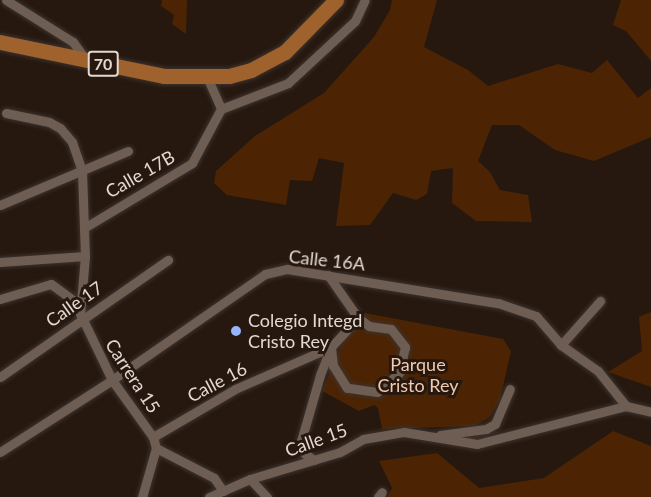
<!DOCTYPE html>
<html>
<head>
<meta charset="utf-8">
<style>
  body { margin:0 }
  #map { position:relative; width:651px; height:497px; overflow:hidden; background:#26180f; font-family:Lato,sans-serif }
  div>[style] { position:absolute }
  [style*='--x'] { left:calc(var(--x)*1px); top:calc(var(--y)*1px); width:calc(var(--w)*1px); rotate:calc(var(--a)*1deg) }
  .green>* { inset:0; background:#4c2403 }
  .roads { filter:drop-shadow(0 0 2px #3d332e) drop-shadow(0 0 2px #3d332e) }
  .minor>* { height:9px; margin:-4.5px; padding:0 4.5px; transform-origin:4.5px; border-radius:4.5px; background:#6e5d52 }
  .primary>* { height:15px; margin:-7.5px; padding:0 7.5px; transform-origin:7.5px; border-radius:7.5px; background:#9f622c }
  .dots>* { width:16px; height:16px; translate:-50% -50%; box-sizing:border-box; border:3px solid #26180f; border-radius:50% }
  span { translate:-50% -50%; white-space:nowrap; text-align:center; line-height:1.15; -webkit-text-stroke:6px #26180f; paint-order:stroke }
  .shield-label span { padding:2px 4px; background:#26180f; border:2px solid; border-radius:4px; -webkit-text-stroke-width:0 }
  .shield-label { font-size:16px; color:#e3d9d2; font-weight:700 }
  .street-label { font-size:18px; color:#e3d9d2 }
  .poi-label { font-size:18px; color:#e3d9d2 }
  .left { translate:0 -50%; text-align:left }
  .park-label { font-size:18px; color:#f3cab0 }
</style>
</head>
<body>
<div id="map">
  <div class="green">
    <i style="clip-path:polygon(162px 0,187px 0,186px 34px,172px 24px,174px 15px,161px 6px)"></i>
    <i style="clip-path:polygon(392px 0,437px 0,424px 47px,468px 70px,488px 86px,558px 64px,592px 73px,607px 60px,638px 98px,651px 88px,651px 137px,594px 161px,555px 150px,519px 125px,492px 125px,478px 161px,490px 172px,500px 190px,528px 195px,532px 222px,476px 221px,452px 203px,453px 168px,431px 171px,427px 194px,416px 200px,393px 193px,370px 225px,336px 226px,344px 163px,319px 158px,312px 181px,290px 180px,286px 205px,227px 195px,214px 183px,216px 171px,255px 136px,324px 93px,374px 37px,390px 10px)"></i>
    <i style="clip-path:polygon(621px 0,651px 0,651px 61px,626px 31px,613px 25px)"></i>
    <i style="clip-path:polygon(651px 312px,651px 387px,608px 372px,642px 351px,639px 317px)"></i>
    <i style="clip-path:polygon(365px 313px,503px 339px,511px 351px,500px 400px,489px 418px,474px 426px,382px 429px,378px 408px,374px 405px,359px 411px,322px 391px,343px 341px)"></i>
    <i style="clip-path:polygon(613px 431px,651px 446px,651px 497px,387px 497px,392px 488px,379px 461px,437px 453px,479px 488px,544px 478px)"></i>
  </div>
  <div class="roads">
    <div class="minor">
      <i style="--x:6;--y:0;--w:79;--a:32.1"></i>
      <i style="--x:73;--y:42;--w:22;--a:54"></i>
      <i style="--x:207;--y:77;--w:35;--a:66"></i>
      <i style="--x:221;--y:109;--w:72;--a:-21.2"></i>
      <i style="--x:288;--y:83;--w:91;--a:-42.8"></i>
      <i style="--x:355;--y:21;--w:23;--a:-65"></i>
      <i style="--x:6;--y:113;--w:44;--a:11.8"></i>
      <i style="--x:49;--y:122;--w:13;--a:29"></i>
      <i style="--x:60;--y:128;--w:18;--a:49"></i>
      <i style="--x:72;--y:142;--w:31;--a:71"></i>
      <i style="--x:82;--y:171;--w:85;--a:88"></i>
      <i style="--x:85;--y:256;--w:58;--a:94.9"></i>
      <i style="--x:0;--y:205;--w:139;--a:-22.9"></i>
      <i style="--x:84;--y:228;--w:126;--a:-31"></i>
      <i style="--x:192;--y:163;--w:61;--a:-61.8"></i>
      <i style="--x:0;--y:262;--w:85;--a:-4"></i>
      <i style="--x:328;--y:275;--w:52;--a:55.1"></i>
      <i style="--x:358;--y:318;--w:14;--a:36"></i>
      <i style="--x:369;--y:326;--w:22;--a:8"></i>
      <i style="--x:391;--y:329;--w:23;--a:52"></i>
      <i style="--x:405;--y:347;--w:27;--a:103"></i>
      <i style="--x:399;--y:373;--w:29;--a:139"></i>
      <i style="--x:377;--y:392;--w:30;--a:-172"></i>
      <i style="--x:347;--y:388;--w:26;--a:-122"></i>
      <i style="--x:333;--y:366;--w:19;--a:-96"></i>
      <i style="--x:0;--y:299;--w:53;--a:-16.4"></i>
      <i style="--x:51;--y:284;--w:29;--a:36"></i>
      <i style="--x:74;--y:301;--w:88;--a:64.3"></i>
      <i style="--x:112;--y:380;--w:70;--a:54.3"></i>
      <i style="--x:153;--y:437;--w:11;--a:75"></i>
      <i style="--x:156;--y:448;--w:51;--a:105.9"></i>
      <i style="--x:561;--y:345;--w:59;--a:-48.4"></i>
      <i style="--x:0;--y:377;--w:205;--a:-34.9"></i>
      <i style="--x:440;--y:435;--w:46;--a:-7.4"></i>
      <i style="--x:486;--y:429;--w:10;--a:-29"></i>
      <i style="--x:495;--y:424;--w:38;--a:-67"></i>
      <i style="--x:153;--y:437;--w:95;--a:-30.3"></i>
      <i style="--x:235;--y:389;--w:105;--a:-23.6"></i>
      <i style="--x:156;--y:448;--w:65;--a:27.3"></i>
      <i style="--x:214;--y:478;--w:16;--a:55"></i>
      <i style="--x:0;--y:452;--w:133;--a:-32.7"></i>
      <i style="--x:112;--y:380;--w:186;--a:-34.7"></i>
      <i style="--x:265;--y:274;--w:23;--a:-13"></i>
      <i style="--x:287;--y:269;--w:214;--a:9.2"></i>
      <i style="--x:498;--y:303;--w:40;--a:18.9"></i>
      <i style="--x:536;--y:316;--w:38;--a:49"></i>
      <i style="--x:561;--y:345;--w:45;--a:35.1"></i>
      <i style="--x:598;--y:371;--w:45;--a:51.3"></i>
      <i style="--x:314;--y:460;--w:11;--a:-146"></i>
      <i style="--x:305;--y:454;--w:14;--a:-107"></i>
      <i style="--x:301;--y:441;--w:69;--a:-73.9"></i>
      <i style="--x:320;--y:375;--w:30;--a:-69"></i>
      <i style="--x:331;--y:347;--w:40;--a:-47"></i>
      <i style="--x:250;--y:479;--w:25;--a:47"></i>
      <i style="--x:209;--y:497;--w:45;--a:-23.7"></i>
      <i style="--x:250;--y:479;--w:94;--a:-16.7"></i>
      <i style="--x:340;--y:452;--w:26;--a:-29"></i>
      <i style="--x:363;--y:439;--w:42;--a:-9.7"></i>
      <i style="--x:404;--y:432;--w:74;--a:9.3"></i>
      <i style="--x:477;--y:444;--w:154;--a:-14.3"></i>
      <i style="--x:626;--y:406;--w:26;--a:13"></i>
      <i style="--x:378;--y:497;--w:6;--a:-51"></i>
    </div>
    <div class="primary">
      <i style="--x:0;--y:42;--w:167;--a:11.7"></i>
      <i style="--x:164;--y:76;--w:65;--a:0"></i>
      <i style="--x:229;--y:76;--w:23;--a:-15"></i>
      <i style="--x:251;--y:70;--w:38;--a:-28"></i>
      <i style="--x:285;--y:52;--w:73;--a:-45.6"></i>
    </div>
  </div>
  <div class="dots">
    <i style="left:236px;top:331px;background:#95b6fd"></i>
  </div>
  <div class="shield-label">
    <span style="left:103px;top:64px">70</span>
  </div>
  <div class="street-label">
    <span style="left:140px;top:174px;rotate:-30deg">Calle 17B</span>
    <span style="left:327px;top:260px;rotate:6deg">Calle 16A</span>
    <span style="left:74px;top:304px;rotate:-35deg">Calle 17</span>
    <span style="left:133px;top:376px;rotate:57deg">Carrera 15</span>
    <span style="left:217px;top:382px;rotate:-28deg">Calle 16</span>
    <span style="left:316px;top:440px;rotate:-20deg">Calle 15</span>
  </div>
  <div class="poi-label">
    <span class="left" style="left:248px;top:331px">Colegio Integd<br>Cristo Rey</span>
  </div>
  <div class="park-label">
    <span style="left:418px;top:375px">Parque<br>Cristo Rey</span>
  </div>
</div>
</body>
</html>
